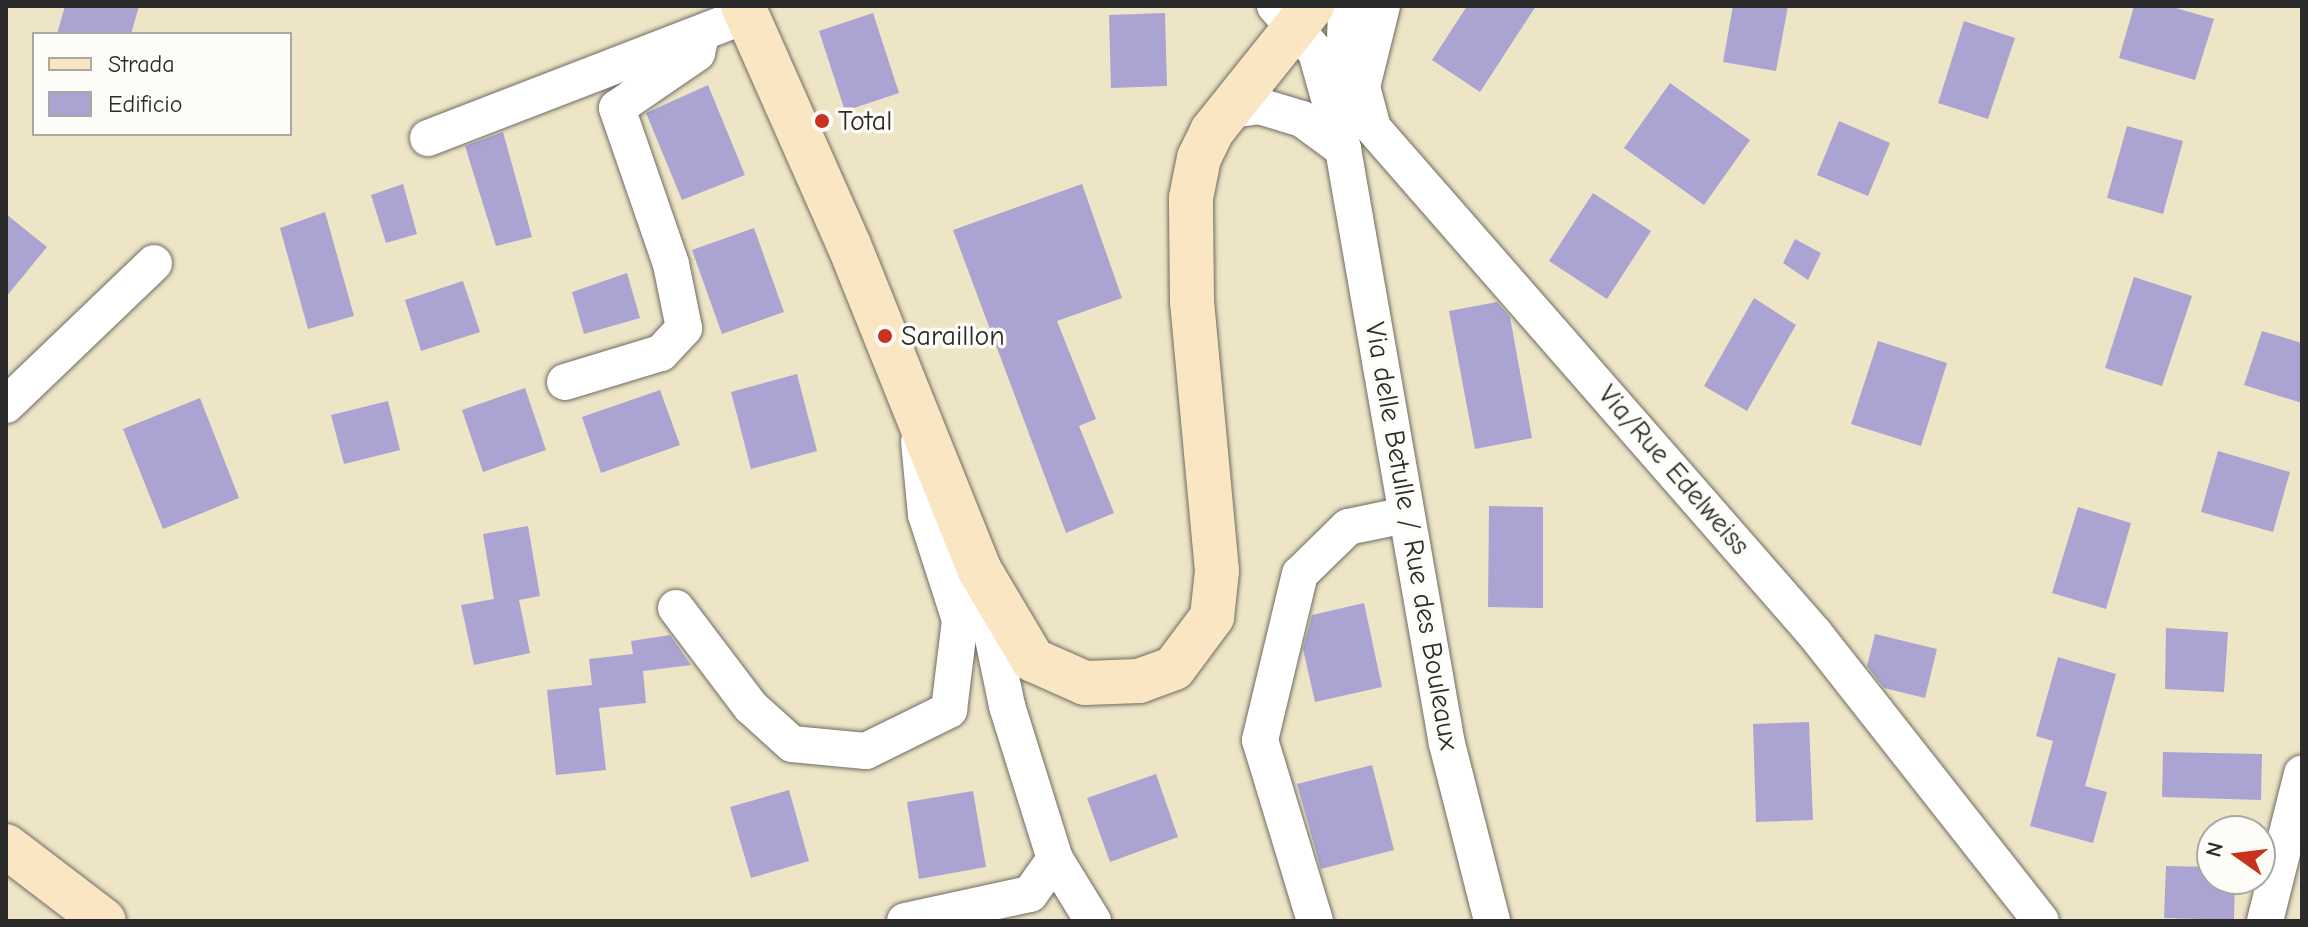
<!DOCTYPE html>
<html>
<head>
<meta charset="utf-8">
<style>
  body { margin:0 }
  #map { position:relative; width:2308px; height:927px; overflow:hidden; background:#eee5c7; font-family:"Comic Neue",sans-serif }
  div>[style] { position:absolute }
  [style*='--x'] { left:calc(var(--x)*1px); top:calc(var(--y)*1px); width:calc(var(--w)*1px); rotate:calc(var(--a)*1deg) }
  .building>* { inset:0; background:#aba4d2 }
  .roads { filter:drop-shadow(0 0 2px #6f6c62) drop-shadow(0 0 2px #6f6c62) }
  .minor>* { height:36px; margin:-18px; padding:0 18px; transform-origin:18px; border-radius:18px; background:#fff }
  .secondary>* { height:44px; margin:-22px; padding:0 22px; transform-origin:22px; border-radius:22px; background:#fbe6c4 }
  .dots>* { width:22px; height:22px; translate:-50% -50%; box-sizing:border-box; border:4px solid #fdfcf7; border-radius:50% }
  span { translate:-50% -50%; white-space:nowrap; text-align:center; line-height:1.15; -webkit-text-stroke:7px #fdfcf7; paint-order:stroke }
  .poi-label { font-size:28px; color:#2b2b2b }
  .left { translate:0 -50%; text-align:left }
  .street-label { font-size:28px; color:#2b2b2b }
  .frame { position:absolute; inset:0; border:8px solid #2b2b2b; pointer-events:none }
  .legend { position:absolute; left:32px; top:32px; width:260px; height:104px; box-sizing:border-box; background:#fdfcf7; border:2px solid #a9a8a5; margin:0; padding:10px 14px; list-style:none; font-size:24px; color:#2b2b2b }
  .legend li { display:flex; align-items:center; gap:16px; height:40px }
  .legend b { width:40px; border:2px solid #a9a8a5 }
  .north { position:absolute; left:2196px; top:815px; width:80px; height:80px; box-sizing:border-box; background:#fdfcf7; border:2px solid #a9a8a5; border-radius:50%; rotate:284deg; font-size:22px; font-weight:700; line-height:32px; text-align:center; color:#2b2b2b }
  .north::after { content:''; display:block; margin:auto; width:28px; height:36px; background:#c8321e; clip-path:polygon(50% 0,100% 100%,50% 72%,0 100%) }
</style>
</head>
<body>
<div id="map">
  <div class="building">
    <i style="clip-path:polygon(65px 6px,139px 6px,131px 34px,57px 34px)"></i>
    <i style="clip-path:polygon(1467px 6px,1536px 6px,1480px 92px,1432px 60px)"></i>
    <i style="clip-path:polygon(1733px 6px,1788px 6px,1776px 71px,1723px 62px)"></i>
    <i style="clip-path:polygon(2134px 6px,2169px 6px,2214px 19px,2195px 80px,2119px 58px)"></i>
    <i style="clip-path:polygon(873px 13px,899px 93px,845px 111px,819px 31px)"></i>
    <i style="clip-path:polygon(1165px 13px,1167px 86px,1111px 88px,1109px 15px)"></i>
    <i style="clip-path:polygon(1964px 21px,2015px 38px,1988px 119px,1938px 103px)"></i>
    <i style="clip-path:polygon(1670px 83px,1750px 140px,1704px 205px,1624px 148px)"></i>
    <i style="clip-path:polygon(708px 85px,745px 175px,682px 200px,646px 113px)"></i>
    <i style="clip-path:polygon(1839px 121px,1890px 143px,1868px 196px,1817px 175px)"></i>
    <i style="clip-path:polygon(2127px 126px,2183px 141px,2163px 214px,2107px 198px)"></i>
    <i style="clip-path:polygon(503px 132px,532px 237px,496px 246px,465px 146px)"></i>
    <i style="clip-path:polygon(403px 184px,417px 234px,386px 243px,371px 195px)"></i>
    <i style="clip-path:polygon(1082px 184px,1122px 298px,1057px 321px,1096px 419px,1079px 426px,1114px 513px,1066px 533px,953px 230px)"></i>
    <i style="clip-path:polygon(1593px 193px,1651px 231px,1607px 299px,1549px 261px)"></i>
    <i style="clip-path:polygon(325px 212px,354px 316px,308px 329px,280px 228px)"></i>
    <i style="clip-path:polygon(6px 214px,47px 247px,6px 297px)"></i>
    <i style="clip-path:polygon(754px 228px,784px 312px,722px 334px,692px 250px)"></i>
    <i style="clip-path:polygon(1795px 239px,1821px 253px,1808px 280px,1783px 263px)"></i>
    <i style="clip-path:polygon(627px 273px,640px 318px,584px 334px,572px 292px)"></i>
    <i style="clip-path:polygon(2134px 277px,2192px 296px,2162px 386px,2105px 368px)"></i>
    <i style="clip-path:polygon(463px 281px,480px 332px,421px 351px,405px 300px)"></i>
    <i style="clip-path:polygon(1754px 298px,1796px 325px,1747px 411px,1704px 386px)"></i>
    <i style="clip-path:polygon(1497px 302px,1510px 317px,1532px 438px,1475px 449px,1449px 311px)"></i>
    <i style="clip-path:polygon(2262px 331px,2302px 343px,2302px 403px,2244px 385px)"></i>
    <i style="clip-path:polygon(1878px 341px,1947px 363px,1921px 446px,1851px 424px)"></i>
    <i style="clip-path:polygon(797px 374px,817px 451px,751px 469px,731px 392px)"></i>
    <i style="clip-path:polygon(525px 388px,546px 450px,483px 472px,462px 410px)"></i>
    <i style="clip-path:polygon(660px 390px,680px 445px,601px 473px,582px 417px)"></i>
    <i style="clip-path:polygon(200px 398px,239px 498px,163px 529px,123px 429px)"></i>
    <i style="clip-path:polygon(388px 401px,400px 450px,344px 464px,331px 415px)"></i>
    <i style="clip-path:polygon(2218px 451px,2290px 472px,2273px 532px,2201px 512px)"></i>
    <i style="clip-path:polygon(1489px 506px,1543px 507px,1543px 608px,1488px 607px)"></i>
    <i style="clip-path:polygon(2078px 507px,2131px 523px,2106px 609px,2052px 593px)"></i>
    <i style="clip-path:polygon(528px 526px,540px 596px,519px 600px,530px 653px,474px 665px,461px 605px,494px 599px,483px 534px)"></i>
    <i style="clip-path:polygon(1364px 603px,1382px 687px,1315px 702px,1303px 649px,1312px 615px)"></i>
    <i style="clip-path:polygon(2166px 628px,2228px 632px,2224px 692px,2165px 689px)"></i>
    <i style="clip-path:polygon(1875px 634px,1937px 649px,1925px 698px,1884px 688px,1867px 666px)"></i>
    <i style="clip-path:polygon(670px 635px,691px 665px,643px 671px,646px 703px,599px 708px,606px 770px,556px 775px,547px 690px,592px 685px,589px 659px,633px 654px,631px 641px)"></i>
    <i style="clip-path:polygon(2058px 657px,2116px 674px,2085px 786px,2107px 792px,2093px 843px,2030px 826px,2053px 741px,2036px 736px)"></i>
    <i style="clip-path:polygon(1809px 722px,1813px 820px,1756px 822px,1753px 724px)"></i>
    <i style="clip-path:polygon(2163px 752px,2262px 754px,2261px 800px,2162px 797px)"></i>
    <i style="clip-path:polygon(1372px 765px,1394px 850px,1321px 869px,1297px 784px)"></i>
    <i style="clip-path:polygon(1156px 774px,1178px 837px,1110px 862px,1087px 798px)"></i>
    <i style="clip-path:polygon(789px 790px,809px 861px,751px 878px,730px 807px)"></i>
    <i style="clip-path:polygon(973px 791px,986px 867px,919px 879px,907px 802px)"></i>
    <i style="clip-path:polygon(2166px 866px,2212px 867px,2212px 879px,2235px 879px,2234px 920px,2164px 918px)"></i>
  </div>
  <div class="roads">
    <div class="minor">
      <i style="--x:1275;--y:6;--w:62;--a:48.3"></i>
      <i style="--x:1316;--y:52;--w:101;--a:74.4"></i>
      <i style="--x:1343;--y:149;--w:604;--a:80.09"></i>
      <i style="--x:1447;--y:744;--w:183;--a:75.7"></i>
      <i style="--x:1382;--y:6;--w:83;--a:103.9"></i>
      <i style="--x:1362;--y:87;--w:42;--a:75"></i>
      <i style="--x:1373;--y:128;--w:672;--a:48.86"></i>
      <i style="--x:1815;--y:634;--w:365;--a:51.8"></i>
      <i style="--x:1343;--y:104;--w:98;--a:-88.2"></i>
      <i style="--x:1224;--y:111;--w:35;--a:-8"></i>
      <i style="--x:1259;--y:106;--w:45;--a:16.8"></i>
      <i style="--x:1302;--y:119;--w:51;--a:36.2"></i>
      <i style="--x:428;--y:138;--w:342;--a:-21.1"></i>
      <i style="--x:565;--y:382;--w:100;--a:-16.8"></i>
      <i style="--x:661;--y:353;--w:34;--a:-47"></i>
      <i style="--x:684;--y:328;--w:65;--a:-101.5"></i>
      <i style="--x:671;--y:264;--w:165;--a:-109.1"></i>
      <i style="--x:617;--y:108;--w:97;--a:-34.5"></i>
      <i style="--x:697;--y:53;--w:18;--a:-77"></i>
      <i style="--x:6;--y:405;--w:205;--a:-43.8"></i>
      <i style="--x:982;--y:586;--w:123;--a:78.2"></i>
      <i style="--x:1007;--y:706;--w:160;--a:72.6"></i>
      <i style="--x:1055;--y:859;--w:73;--a:58.5"></i>
      <i style="--x:676;--y:608;--w:124;--a:52.9"></i>
      <i style="--x:751;--y:707;--w:55;--a:42.1"></i>
      <i style="--x:792;--y:744;--w:74;--a:5.4"></i>
      <i style="--x:866;--y:751;--w:93;--a:-26.3"></i>
      <i style="--x:949;--y:710;--w:91;--a:-83"></i>
      <i style="--x:960;--y:620;--w:110;--a:-107.9"></i>
      <i style="--x:926;--y:515;--w:74;--a:-95.4"></i>
      <i style="--x:905;--y:921;--w:128;--a:-12.2"></i>
      <i style="--x:1030;--y:894;--w:43;--a:-54.5"></i>
      <i style="--x:1315;--y:921;--w:189;--a:-106.9"></i>
      <i style="--x:1260;--y:740;--w:171;--a:-76.5"></i>
      <i style="--x:1300;--y:574;--w:67;--a:-44.4"></i>
      <i style="--x:1348;--y:527;--w:58;--a:-11.9"></i>
      <i style="--x:2265;--y:921;--w:152;--a:-75.9"></i>
    </div>
    <div class="secondary">
      <i style="--x:743;--y:6;--w:261;--a:66.1"></i>
      <i style="--x:849;--y:245;--w:349;--a:68.1"></i>
      <i style="--x:979;--y:569;--w:106;--a:59.3"></i>
      <i style="--x:1033;--y:660;--w:57;--a:23.9"></i>
      <i style="--x:1085;--y:683;--w:54;--a:-2.1"></i>
      <i style="--x:1139;--y:681;--w:37;--a:-20"></i>
      <i style="--x:1174;--y:668;--w:64;--a:-53.3"></i>
      <i style="--x:1212;--y:617;--w:46;--a:-83.8"></i>
      <i style="--x:1217;--y:571;--w:271;--a:-95.3"></i>
      <i style="--x:1192;--y:301;--w:103;--a:-90.6"></i>
      <i style="--x:1191;--y:198;--w:41;--a:-78.7"></i>
      <i style="--x:1199;--y:158;--w:30;--a:-64"></i>
      <i style="--x:1212;--y:131;--w:160;--a:-51.3"></i>
      <i style="--x:6;--y:846;--w:123;--a:37.4"></i>
    </div>
  </div>
  <div class="dots">
    <i style="left:822px;top:121px;background:#c8321e"></i>
    <i style="left:885px;top:336px;background:#c8321e"></i>
  </div>
  <div class="poi-label">
    <span class="left" style="left:838px;top:121px">Total</span>
    <span class="left" style="left:901px;top:336px">Saraillon</span>
  </div>
  <div class="street-label">
    <span style="left:1674px;top:470px;rotate:49deg">Via/Rue Edelweiss</span>
    <span style="left:1412px;top:536px;rotate:80deg">Via delle Betulle / Rue des Bouleaux</span>
  </div>
  <div class="frame"></div>
  <ul class="legend">
  <li><b style="height:10px;background:#fbe6c4"></b>Strada</li>
  <li><b style="height:22px;background:#aba4d2"></b>Edificio</li>
  </ul>
  <div class="north">N</div>
</div>
</body>
</html>
